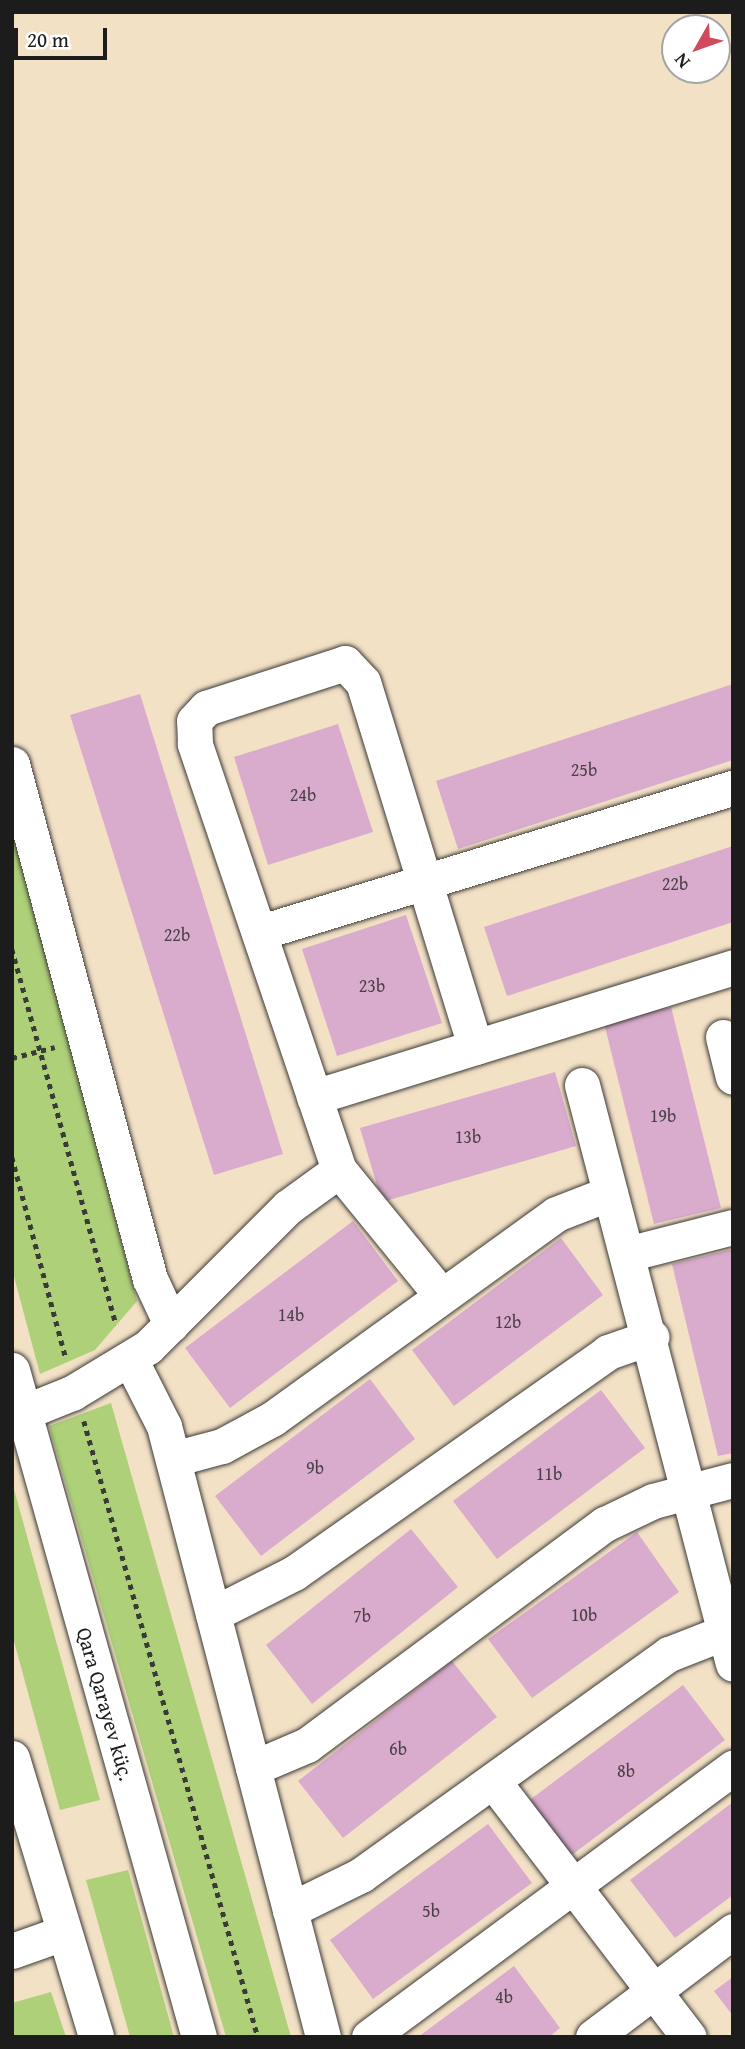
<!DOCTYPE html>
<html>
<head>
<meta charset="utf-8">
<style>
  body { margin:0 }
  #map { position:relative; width:745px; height:2049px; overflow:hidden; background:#f3e1c6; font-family:"Gentium Book Plus",serif }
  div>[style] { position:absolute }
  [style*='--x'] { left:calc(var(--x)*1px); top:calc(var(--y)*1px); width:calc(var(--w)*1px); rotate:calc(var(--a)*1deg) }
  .green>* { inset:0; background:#add079 }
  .building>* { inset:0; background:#d9abcc }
  .path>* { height:4.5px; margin-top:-2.25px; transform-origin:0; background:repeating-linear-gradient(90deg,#3c3a36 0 5px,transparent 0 10px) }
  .roads { filter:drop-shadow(0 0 2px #3c3a36) drop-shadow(0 0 2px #3c3a36) }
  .minor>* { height:35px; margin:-17.5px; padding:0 17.5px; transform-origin:17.5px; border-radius:17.5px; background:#fff }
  span { translate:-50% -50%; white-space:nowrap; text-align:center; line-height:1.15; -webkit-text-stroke:7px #fff; paint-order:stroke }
  .number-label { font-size:18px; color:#4b4048 }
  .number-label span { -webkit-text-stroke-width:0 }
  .street-label { font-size:21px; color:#1c1c1c }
  .frame { position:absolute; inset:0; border:14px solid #1c1c1c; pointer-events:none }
  .north { position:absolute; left:661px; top:14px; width:70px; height:70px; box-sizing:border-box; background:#fff; border:2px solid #a4a4a4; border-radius:50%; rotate:230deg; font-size:19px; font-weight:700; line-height:28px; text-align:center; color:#1c1c1c }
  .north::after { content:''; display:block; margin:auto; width:24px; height:32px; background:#d1495b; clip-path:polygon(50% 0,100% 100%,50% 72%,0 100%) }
  .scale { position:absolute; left:14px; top:28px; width:93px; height:32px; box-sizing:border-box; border:4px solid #1c1c1c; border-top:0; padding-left:9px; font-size:21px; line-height:24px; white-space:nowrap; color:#1c1c1c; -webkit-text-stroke:5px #fff; paint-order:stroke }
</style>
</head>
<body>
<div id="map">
  <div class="green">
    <i style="clip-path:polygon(12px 821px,137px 1301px,95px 1350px,40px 1374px,12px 1269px)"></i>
    <i style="clip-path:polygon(111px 1403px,291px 2037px,226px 2037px,49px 1426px)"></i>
    <i style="clip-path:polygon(12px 1482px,100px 1800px,60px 1810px,12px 1634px)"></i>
    <i style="clip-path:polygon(128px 1870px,174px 2037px,130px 2037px,86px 1880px)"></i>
    <i style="clip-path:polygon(51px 1992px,66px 2037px,12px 2037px,12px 2003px)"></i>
  </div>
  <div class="building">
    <i style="clip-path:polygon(733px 684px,733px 760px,458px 849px,436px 781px)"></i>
    <i style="clip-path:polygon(140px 694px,283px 1154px,214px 1175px,70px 715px)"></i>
    <i style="clip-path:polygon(338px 724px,373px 832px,268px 865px,234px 757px)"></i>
    <i style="clip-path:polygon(733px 846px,733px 922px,507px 996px,484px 927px)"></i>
    <i style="clip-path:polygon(406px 915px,442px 1023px,337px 1056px,302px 949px)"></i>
    <i style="clip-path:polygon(671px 1007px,721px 1208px,654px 1224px,604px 1023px)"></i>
    <i style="clip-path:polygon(555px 1072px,576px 1146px,382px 1202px,360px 1128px)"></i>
    <i style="clip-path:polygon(353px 1221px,398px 1281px,230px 1408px,185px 1348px)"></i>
    <i style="clip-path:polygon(561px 1238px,603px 1295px,454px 1406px,412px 1350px)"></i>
    <i style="clip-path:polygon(733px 1249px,733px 1453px,718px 1456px,672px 1264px)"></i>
    <i style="clip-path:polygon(370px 1379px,415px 1439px,261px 1556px,215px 1496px)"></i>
    <i style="clip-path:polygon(601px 1390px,645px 1448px,497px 1559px,453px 1501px)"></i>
    <i style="clip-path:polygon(411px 1529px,458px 1587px,312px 1704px,266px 1645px)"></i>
    <i style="clip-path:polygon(637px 1532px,679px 1592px,532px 1698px,488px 1639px)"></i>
    <i style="clip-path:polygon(452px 1661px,497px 1717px,343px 1838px,298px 1781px)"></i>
    <i style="clip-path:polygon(683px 1685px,725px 1740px,569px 1857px,527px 1802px)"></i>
    <i style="clip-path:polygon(733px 1802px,733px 1895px,675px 1938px,630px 1880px)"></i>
    <i style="clip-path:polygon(488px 1824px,532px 1883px,373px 1999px,330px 1940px)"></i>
    <i style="clip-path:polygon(514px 1966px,560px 2028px,549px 2037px,418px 2037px)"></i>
    <i style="clip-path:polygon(733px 1977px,733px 2016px,714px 1991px)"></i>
  </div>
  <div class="path">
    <i style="--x:12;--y:949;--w:390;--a:74.5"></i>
    <i style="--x:12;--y:1058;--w:44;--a:-14.3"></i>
    <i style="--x:12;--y:1157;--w:208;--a:75"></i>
    <i style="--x:84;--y:1421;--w:640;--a:74.23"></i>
  </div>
  <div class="roads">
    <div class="minor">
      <i style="--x:12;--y:764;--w:533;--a:75"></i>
      <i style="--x:150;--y:1279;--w:50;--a:65"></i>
      <i style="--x:261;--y:932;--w:493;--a:-17"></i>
      <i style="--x:723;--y:1037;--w:41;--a:76"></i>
      <i style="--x:582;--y:1085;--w:598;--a:75.38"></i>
      <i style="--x:314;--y:1097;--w:439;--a:-17.2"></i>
      <i style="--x:627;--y:1254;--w:109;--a:-14.3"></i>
      <i style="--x:441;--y:1295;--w:161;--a:-129.2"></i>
      <i style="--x:339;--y:1170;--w:450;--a:-108.7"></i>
      <i style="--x:195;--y:744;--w:23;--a:-92"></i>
      <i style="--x:194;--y:721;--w:18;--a:-47"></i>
      <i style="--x:206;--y:708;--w:146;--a:-17.9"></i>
      <i style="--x:345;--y:663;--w:26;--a:47"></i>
      <i style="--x:363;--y:682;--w:382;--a:72.9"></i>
      <i style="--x:130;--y:1359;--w:75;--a:63.1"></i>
      <i style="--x:164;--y:1426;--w:631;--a:75.41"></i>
      <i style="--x:12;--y:1370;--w:693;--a:74.34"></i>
      <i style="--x:12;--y:1417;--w:65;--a:-21.8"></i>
      <i style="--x:72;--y:1393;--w:89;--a:-31.2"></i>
      <i style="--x:148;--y:1347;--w:198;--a:-45"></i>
      <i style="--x:288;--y:1207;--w:63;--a:-36"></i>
      <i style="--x:173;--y:1459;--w:51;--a:-14.9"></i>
      <i style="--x:222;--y:1446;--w:57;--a:-28.4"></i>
      <i style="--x:272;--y:1419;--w:350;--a:-35.8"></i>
      <i style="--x:556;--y:1214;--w:58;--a:-21.3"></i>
      <i style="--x:213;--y:1614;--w:91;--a:-26.8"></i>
      <i style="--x:294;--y:1573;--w:384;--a:-35.1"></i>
      <i style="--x:608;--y:1352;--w:46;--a:-19.2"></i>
      <i style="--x:12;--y:1758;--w:291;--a:73.2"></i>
      <i style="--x:253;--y:1768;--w:59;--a:-23.1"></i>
      <i style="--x:307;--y:1745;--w:371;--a:-36.6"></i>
      <i style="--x:605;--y:1524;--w:53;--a:-25.6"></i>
      <i style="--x:653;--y:1501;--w:83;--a:-14.7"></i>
      <i style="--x:493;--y:1781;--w:322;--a:52.6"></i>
      <i style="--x:290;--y:1910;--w:79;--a:-26.2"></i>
      <i style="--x:361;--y:1875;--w:379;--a:-35.7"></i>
      <i style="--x:669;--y:1654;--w:60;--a:-21.4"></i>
      <i style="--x:12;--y:1951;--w:54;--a:-19.4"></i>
      <i style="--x:369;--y:2037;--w:453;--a:-36.5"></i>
      <i style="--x:593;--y:2037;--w:176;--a:-37.1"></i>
    </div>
  </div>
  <div class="number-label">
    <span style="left:584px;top:770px">25b</span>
    <span style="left:303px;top:795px">24b</span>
    <span style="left:675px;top:884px">22b</span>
    <span style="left:177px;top:935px">22b</span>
    <span style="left:372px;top:986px">23b</span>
    <span style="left:663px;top:1116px">19b</span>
    <span style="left:468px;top:1137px">13b</span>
    <span style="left:291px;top:1315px">14b</span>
    <span style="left:508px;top:1322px">12b</span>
    <span style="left:315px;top:1468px">9b</span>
    <span style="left:549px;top:1474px">11b</span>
    <span style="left:584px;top:1615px">10b</span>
    <span style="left:362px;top:1616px">7b</span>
    <span style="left:398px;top:1749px">6b</span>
    <span style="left:626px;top:1771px">8b</span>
    <span style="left:431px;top:1911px">5b</span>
    <span style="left:504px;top:1997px">4b</span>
  </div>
  <div class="street-label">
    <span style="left:105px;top:1704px;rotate:74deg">Qara Qarayev küç.</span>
  </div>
  <div class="frame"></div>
  <div class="north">N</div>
  <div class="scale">20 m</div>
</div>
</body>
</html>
